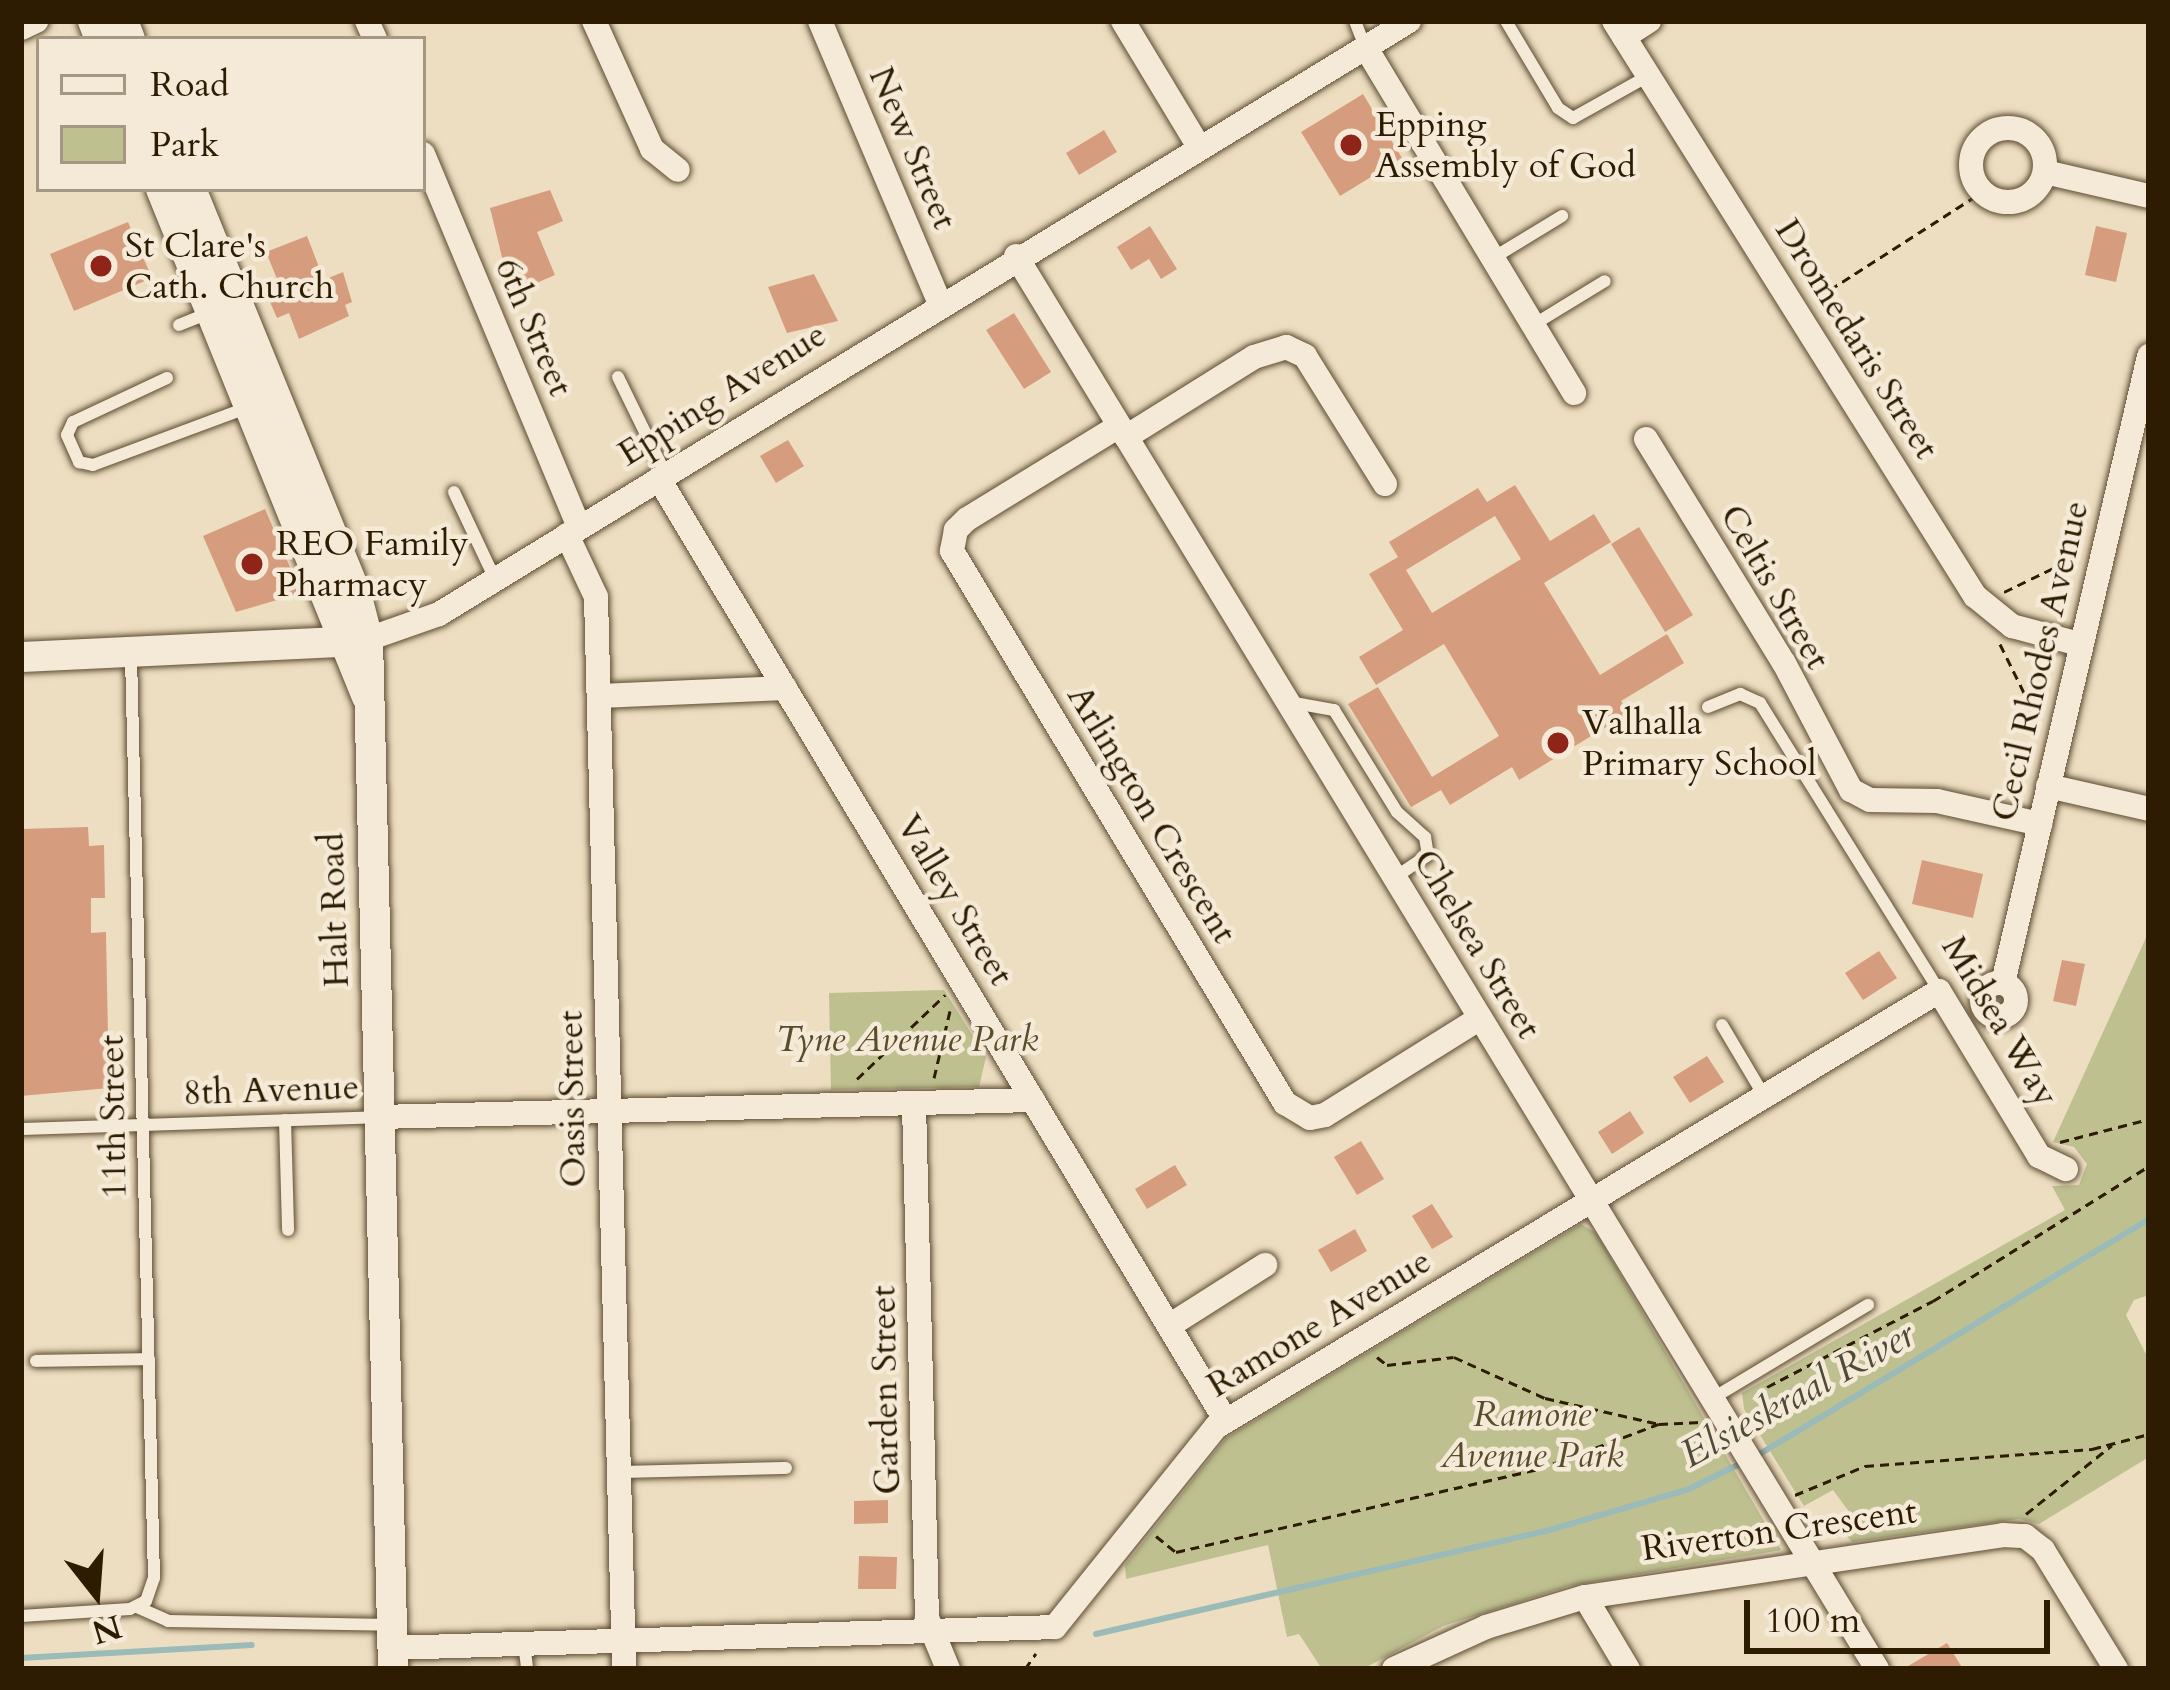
<!DOCTYPE html>
<html>
<head>
<meta charset="utf-8">
<style>
  body { margin:0 }
  #map { position:relative; width:2170px; height:1690px; overflow:hidden; background:#eedec1; font-family:Cardo,serif }
  div>[style] { position:absolute }
  [style*='--x'] { left:calc(var(--x)*1px); top:calc(var(--y)*1px); width:calc(var(--w)*1px); rotate:calc(var(--a)*1deg) }
  .green>* { inset:0; background:#bec090 }
  .stream>* { height:6px; margin:-3px; padding:0 3px; transform-origin:3px; border-radius:3px; background:#9abbb8 }
  .building>* { inset:0; background:#d69c7e }
  .path>* { height:3px; margin-top:-1.5px; transform-origin:0; background:repeating-linear-gradient(90deg,#2d1c02 0 9px,transparent 0 15px) }
  .roads { filter:drop-shadow(0 0 3px #5d4c32) drop-shadow(0 0 3px #5d4c32) }
  .service>* { height:12px; margin:-6px; padding:0 6px; transform-origin:6px; border-radius:6px; background:#f4ead7 }
  .minor>* { height:24px; margin:-12px; padding:0 12px; transform-origin:12px; border-radius:12px; background:#f4ead7 }
  .minor>.ring { margin:-12px; padding:0; box-sizing:content-box; background:none; border:24px solid #f4ead7; border-radius:50% }
  .tertiary>* { height:30px; margin:-15px; padding:0 15px; transform-origin:15px; border-radius:15px; background:#f4ead7 }
  .dots>* { width:33px; height:33px; translate:-50% -50%; box-sizing:border-box; border:6px solid #f4ead7; border-radius:50% }
  span { translate:-50% -50%; white-space:nowrap; text-align:center; line-height:1.15; -webkit-text-stroke:9px #f4ead7; paint-order:stroke }
  .poi-label { font-size:36px; color:#2d1c02 }
  .left { translate:0 -50%; text-align:left }
  .street-label { font-size:36px; color:#2d1c02 }
  .park-label { font-size:36px; color:#584d2d; font-style:italic }
  .water-label { font-size:39px; color:#4e4c39; font-style:italic }
  .frame { position:absolute; inset:0; border:24px solid #2d1c02; pointer-events:none }
  .legend { position:absolute; left:36px; top:36px; width:390px; height:156px; box-sizing:border-box; background:#f4ead7; border:3px solid #a49882; margin:0; padding:15px 21px; list-style:none; font-size:36px; color:#2d1c02 }
  .legend li { display:flex; align-items:center; gap:24px; height:60px }
  .legend b { width:60px; border:3px solid #a49882 }
  .north { position:absolute; left:36px; top:1534px; width:120px; height:120px; -webkit-text-stroke:9px #f4ead7; paint-order:stroke; rotate:163deg; font-size:33px; font-weight:700; line-height:48px; text-align:center; color:#2d1c02 }
  .north::after { content:''; display:block; margin:auto; width:42px; height:54px; background:#2d1c02; clip-path:polygon(50% 0,100% 100%,50% 72%,0 100%) }
  .scale { position:absolute; left:1744px; top:1600px; width:306px; height:54px; box-sizing:border-box; border:6px solid #2d1c02; border-top:0; padding-left:15px; font-size:36px; line-height:42px; white-space:nowrap; color:#2d1c02; -webkit-text-stroke:9px #f4ead7; paint-order:stroke }
</style>
</head>
<body>
<div id="map">
  <div class="green">
    <i style="clip-path:polygon(2149px 931px,2149px 1295px,2134px 1300px,2126px 1315px,2149px 1360px,2149px 1457px,2039px 1524px,2019px 1519px,1852px 1542px,1835px 1523px,1850px 1513px,1833px 1490px,1804px 1506px,1744px 1409px,1742px 1393px,2065px 1210px,2052px 1186px,2079px 1185px,2087px 1164px,2074px 1147px,2053px 1142px)"></i>
    <i style="clip-path:polygon(944px 990px,986px 1057px,979px 1087px,831px 1090px,829px 993px)"></i>
    <i style="clip-path:polygon(1581px 1224px,1596px 1233px,1781px 1550px,1569px 1586px,1443px 1626px,1363px 1669px,1322px 1669px,1299px 1634px,1287px 1637px,1268px 1545px,1126px 1579px,1125px 1565px,1226px 1438px)"></i>
  </div>
  <div class="stream">
    <i style="--x:1758;--y:1455;--w:457;--a:-31.1"></i>
    <i style="--x:1096;--y:1634;--w:458;--a:-12.9"></i>
    <i style="--x:1543;--y:1532;--w:152;--a:-16.4"></i>
    <i style="--x:1689;--y:1489;--w:64;--a:-26.2"></i>
    <i style="--x:21;--y:1658;--w:231;--a:-3.2"></i>
  </div>
  <div class="building">
    <i style="clip-path:polygon(1363px 94px,1402px 158px,1340px 196px,1301px 132px)"></i>
    <i style="clip-path:polygon(1104px 130px,1117px 152px,1079px 175px,1066px 153px)"></i>
    <i style="clip-path:polygon(550px 190px,563px 221px,537px 232px,555px 275px,511px 294px,490px 208px)"></i>
    <i style="clip-path:polygon(128px 222px,152px 278px,74px 311px,50px 254px)"></i>
    <i style="clip-path:polygon(1150px 226px,1177px 269px,1161px 279px,1149px 259px,1131px 270px,1117px 247px)"></i>
    <i style="clip-path:polygon(2096px 226px,2127px 233px,2116px 282px,2085px 275px)"></i>
    <i style="clip-path:polygon(307px 236px,324px 280px,343px 272px,352px 302px,345px 305px,349px 316px,299px 339px,289px 313px,277px 318px,270px 302px,284px 296px,266px 252px)"></i>
    <i style="clip-path:polygon(814px 274px,838px 321px,787px 333px,768px 287px)"></i>
    <i style="clip-path:polygon(1014px 313px,1051px 372px,1024px 389px,986px 330px)"></i>
    <i style="clip-path:polygon(788px 440px,804px 466px,776px 483px,760px 456px)"></i>
    <i style="clip-path:polygon(evenodd,1515px 485px,1550px 541px,1594px 514px,1611px 542px,1544px 583px,1600px 675px,1667px 634px,1684px 663px,1621px 701px,1629px 713px,1519px 780px,1512px 767px,1450px 805px,1441px 790px,1411px 807px,1348px 704px,1378px 687px,1432px 777px,1499px 736px,1444px 644px,1376px 685px,1359px 657px,1403px 630px,1369px 574px,1398px 557px,1389px 542px,1478px 488px,1487px 502px,1515px 485px,1495px 516px,1521px 559px,1432px 613px,1406px 570px,1495px 516px)"></i>
    <i style="clip-path:polygon(265px 509px,301px 593px,236px 612px,203px 536px)"></i>
    <i style="clip-path:polygon(1639px 527px,1693px 615px,1665px 632px,1611px 544px)"></i>
    <i style="clip-path:polygon(88px 827px,89px 846px,104px 845px,105px 898px,91px 898px,91px 933px,106px 932px,109px 1088px,21px 1096px,21px 829px)"></i>
    <i style="clip-path:polygon(1922px 860px,1983px 874px,1973px 918px,1912px 904px)"></i>
    <i style="clip-path:polygon(1879px 951px,1897px 978px,1863px 1000px,1845px 973px)"></i>
    <i style="clip-path:polygon(2062px 960px,2085px 964px,2076px 1006px,2053px 1001px)"></i>
    <i style="clip-path:polygon(1707px 1056px,1724px 1082px,1690px 1103px,1673px 1077px)"></i>
    <i style="clip-path:polygon(1630px 1111px,1644px 1133px,1612px 1154px,1598px 1132px)"></i>
    <i style="clip-path:polygon(1361px 1141px,1384px 1179px,1357px 1195px,1334px 1157px)"></i>
    <i style="clip-path:polygon(1175px 1165px,1187px 1185px,1147px 1209px,1135px 1189px)"></i>
    <i style="clip-path:polygon(1432px 1204px,1453px 1237px,1432px 1249px,1412px 1216px)"></i>
    <i style="clip-path:polygon(1355px 1229px,1367px 1251px,1331px 1272px,1318px 1250px)"></i>
    <i style="clip-path:polygon(888px 1500px,888px 1523px,854px 1524px,854px 1501px)"></i>
    <i style="clip-path:polygon(859px 1556px,897px 1557px,896px 1589px,858px 1589px)"></i>
    <i style="clip-path:polygon(1947px 1643px,1963px 1669px,1903px 1669px)"></i>
  </div>
  <div class="path">
    <i style="--x:1817;--y:298;--w:196;--a:-32.7"></i>
    <i style="--x:2004;--y:592;--w:80;--a:-25.9"></i>
    <i style="--x:2000;--y:644;--w:86;--a:63.7"></i>
    <i style="--x:934;--y:1078;--w:69;--a:-76.6"></i>
    <i style="--x:857;--y:1079;--w:122;--a:-43.7"></i>
    <i style="--x:2060;--y:1142;--w:92;--a:-14.5"></i>
    <i style="--x:1377;--y:1357;--w:13;--a:39"></i>
    <i style="--x:1387;--y:1365;--w:67;--a:-6.8"></i>
    <i style="--x:1454;--y:1357;--w:100;--a:24.3"></i>
    <i style="--x:1545;--y:1398;--w:117;--a:12.8"></i>
    <i style="--x:1659;--y:1424;--w:42;--a:-2.7"></i>
    <i style="--x:1767;--y:1387;--w:187;--a:-27.4"></i>
    <i style="--x:1933;--y:1301;--w:255;--a:-32"></i>
    <i style="--x:1795;--y:1495;--w:76;--a:-22.5"></i>
    <i style="--x:1865;--y:1466;--w:228;--a:-4.3"></i>
    <i style="--x:2092;--y:1449;--w:59;--a:-14.7"></i>
    <i style="--x:2026;--y:1514;--w:110;--a:-38.7"></i>
    <i style="--x:1156;--y:1536;--w:26;--a:39"></i>
    <i style="--x:1176;--y:1552;--w:372;--a:-12.9"></i>
    <i style="--x:1539;--y:1469;--w:128;--a:-20.6"></i>
    <i style="--x:1025;--y:1669;--w:19;--a:-55"></i>
  </div>
  <div class="roads">
    <div class="service">
      <i style="--x:1355;--y:21;--w:28;--a:69"></i>
      <i style="--x:1506;--y:21;--w:101;--a:59.1"></i>
      <i style="--x:1558;--y:108;--w:18;--a:34"></i>
      <i style="--x:1573;--y:118;--w:86;--a:-29.2"></i>
      <i style="--x:1493;--y:258;--w:81;--a:-31.3"></i>
      <i style="--x:179;--y:325;--w:35;--a:-22"></i>
      <i style="--x:1533;--y:325;--w:84;--a:-31.4"></i>
      <i style="--x:618;--y:377;--w:109;--a:63.9"></i>
      <i style="--x:167;--y:378;--w:104;--a:154.9"></i>
      <i style="--x:73;--y:422;--w:14;--a:115"></i>
      <i style="--x:67;--y:435;--w:30;--a:66"></i>
      <i style="--x:79;--y:462;--w:14;--a:12"></i>
      <i style="--x:93;--y:465;--w:166;--a:-20.4"></i>
      <i style="--x:454;--y:492;--w:96;--a:64.8"></i>
      <i style="--x:1289;--y:702;--w:46;--a:10.1"></i>
      <i style="--x:1334;--y:710;--w:120;--a:58.3"></i>
      <i style="--x:1397;--y:812;--w:38;--a:42"></i>
      <i style="--x:1425;--y:837;--w:18;--a:81"></i>
      <i style="--x:1428;--y:855;--w:41;--a:145.9"></i>
      <i style="--x:1708;--y:707;--w:35;--a:-22"></i>
      <i style="--x:1740;--y:694;--w:22;--a:24"></i>
      <i style="--x:1760;--y:703;--w:339;--a:58.1"></i>
      <i style="--x:1722;--y:1025;--w:80;--a:59.3"></i>
      <i style="--x:285;--y:1120;--w:110;--a:88.4"></i>
      <i style="--x:21;--y:1129;--w:357;--a:-1.9"></i>
      <i style="--x:36;--y:1361;--w:113;--a:-1"></i>
      <i style="--x:1713;--y:1398;--w:181;--a:-31"></i>
      <i style="--x:619;--y:1472;--w:167;--a:-1.4"></i>
      <i style="--x:137;--y:1607;--w:34;--a:24"></i>
      <i style="--x:168;--y:1621;--w:222;--a:1"></i>
      <i style="--x:21;--y:1616;--w:109;--a:-3.7"></i>
      <i style="--x:130;--y:1609;--w:18;--a:-27"></i>
      <i style="--x:146;--y:1601;--w:24;--a:-71"></i>
      <i style="--x:154;--y:1578;--w:923;--a:-91.43"></i>
      <i style="--x:524;--y:1643;--w:26;--a:83"></i>
    </div>
    <div class="minor">
      <i style="--x:367;--y:21;--w:20;--a:66"></i>
      <i style="--x:594;--y:21;--w:141;--a:65.6"></i>
      <i style="--x:652;--y:149;--w:33;--a:39"></i>
      <i style="--x:820;--y:21;--w:307;--a:67"></i>
      <i style="--x:1123;--y:21;--w:147;--a:58.9"></i>
      <i style="--x:1614;--y:21;--w:679;--a:57.88"></i>
      <i style="--x:1975;--y:596;--w:48;--a:39"></i>
      <i style="--x:2012;--y:626;--w:69;--a:15"></i>
      <i style="--x:21;--y:28;--w:17;--a:-25"></i>
      <i style="--x:1624;--y:37;--w:30;--a:-33"></i>
      <i style="--x:1366;--y:48;--w:403;--a:58.9"></i>
      <i class="ring" style="left:1971px;top:128px;width:50px;height:50px"></i>
      <i style="--x:423;--y:154;--w:404;--a:67.3"></i>
      <i style="--x:2045;--y:172;--w:107;--a:13"></i>
      <i style="--x:1016;--y:256;--w:1655;--a:58.64"></i>
      <i style="--x:1119;--y:426;--w:178;--a:148.5"></i>
      <i style="--x:967;--y:519;--w:16;--a:135"></i>
      <i style="--x:956;--y:530;--w:21;--a:101"></i>
      <i style="--x:952;--y:551;--w:645;--a:58.9"></i>
      <i style="--x:1285;--y:1103;--w:29;--a:31"></i>
      <i style="--x:1310;--y:1118;--w:15;--a:-11"></i>
      <i style="--x:1325;--y:1115;--w:183;--a:-32"></i>
      <i style="--x:1126;--y:437;--w:151;--a:-32"></i>
      <i style="--x:1254;--y:357;--w:34;--a:-17"></i>
      <i style="--x:1286;--y:347;--w:21;--a:25"></i>
      <i style="--x:1305;--y:356;--w:151;--a:58"></i>
      <i style="--x:1646;--y:439;--w:263;--a:58.4"></i>
      <i style="--x:1784;--y:663;--w:144;--a:62.2"></i>
      <i style="--x:1851;--y:790;--w:21;--a:28"></i>
      <i style="--x:1870;--y:800;--w:67;--a:0.9"></i>
      <i style="--x:1937;--y:801;--w:106;--a:12.6"></i>
      <i style="--x:659;--y:479;--w:1099;--a:58.96"></i>
      <i style="--x:567;--y:535;--w:68;--a:64.9"></i>
      <i style="--x:596;--y:597;--w:1072;--a:88.5"></i>
      <i style="--x:368;--y:639;--w:75;--a:-19.4"></i>
      <i style="--x:439;--y:614;--w:1137;--a:-31.44"></i>
      <i style="--x:600;--y:696;--w:185;--a:-2.5"></i>
      <i style="--x:2048;--y:786;--w:104;--a:12.8"></i>
      <i class="ring" style="left:1982px;top:983px;width:10px;height:10px"></i>
      <i style="--x:2003;--y:983;--w:644;--a:-76.89"></i>
      <i style="--x:914;--y:1104;--w:514;--a:88.55"></i>
      <i style="--x:927;--y:1618;--w:55;--a:67.6"></i>
      <i style="--x:379;--y:1117;--w:654;--a:-1.49"></i>
      <i style="--x:1169;--y:1326;--w:114;--a:-32.4"></i>
      <i style="--x:1585;--y:1597;--w:84;--a:59.2"></i>
      <i style="--x:392;--y:1648;--w:663;--a:-1.81"></i>
      <i style="--x:1055;--y:1627;--w:257;--a:-51.2"></i>
      <i style="--x:1216;--y:1427;--w:844;--a:-31.09"></i>
      <i style="--x:1939;--y:991;--w:193;--a:58.8"></i>
      <i style="--x:2039;--y:1156;--w:30;--a:26"></i>
      <i style="--x:1394;--y:1669;--w:101;--a:-24.5"></i>
      <i style="--x:1486;--y:1627;--w:103;--a:-16.9"></i>
      <i style="--x:1585;--y:1597;--w:423;--a:-8.4"></i>
      <i style="--x:2003;--y:1535;--w:22;--a:3"></i>
      <i style="--x:2025;--y:1536;--w:23;--a:38"></i>
      <i style="--x:2043;--y:1550;--w:140;--a:58.5"></i>
    </div>
    <div class="tertiary">
      <i style="--x:93;--y:21;--w:19;--a:69"></i>
      <i style="--x:123;--y:21;--w:19;--a:69"></i>
      <i style="--x:161;--y:189;--w:548;--a:67.93"></i>
      <i style="--x:191;--y:189;--w:436;--a:67.8"></i>
      <i style="--x:356;--y:593;--w:48;--a:75.4"></i>
      <i style="--x:368;--y:639;--w:1030;--a:88.61"></i>
      <i style="--x:21;--y:657;--w:335;--a:-2.7"></i>
    </div>
  </div>
  <div class="dots">
    <i style="left:1351px;top:145px;background:#8f2418"></i>
    <i style="left:101px;top:266px;background:#8f2418"></i>
    <i style="left:252px;top:564px;background:#8f2418"></i>
    <i style="left:1558px;top:743px;background:#8f2418"></i>
  </div>
  <div class="poi-label">
    <span class="left" style="left:1375px;top:145px">Epping<br>Assembly of God</span>
    <span class="left" style="left:125px;top:266px">St Clare's<br>Cath. Church</span>
    <span class="left" style="left:276px;top:564px">REO Family<br>Pharmacy</span>
    <span class="left" style="left:1582px;top:743px">Valhalla<br>Primary School</span>
  </div>
  <div class="street-label">
    <span style="left:913px;top:148px;rotate:67deg">New Street</span>
    <span style="left:534px;top:327px;rotate:67deg">6th Street</span>
    <span style="left:1857px;top:339px;rotate:58deg">Dromedaris Street</span>
    <span style="left:722px;top:394px;rotate:-32deg">Epping Avenue</span>
    <span style="left:1775px;top:587px;rotate:60deg">Celtis Street</span>
    <span style="left:2040px;top:661px;rotate:-77deg">Cecil Rhodes Avenue</span>
    <span style="left:1152px;top:814px;rotate:59deg">Arlington Crescent</span>
    <span style="left:955px;top:900px;rotate:59deg">Valley Street</span>
    <span style="left:334px;top:910px;rotate:-92deg">Halt Road</span>
    <span style="left:1477px;top:944px;rotate:59deg">Chelsea Street</span>
    <span style="left:2000px;top:1021px;rotate:59deg">Midsea Way</span>
    <span style="left:271px;top:1090px;rotate:-2deg">8th Avenue</span>
    <span style="left:572px;top:1099px;rotate:-91deg">Oasis Street</span>
    <span style="left:113px;top:1117px;rotate:-91deg">11th Street</span>
    <span style="left:1319px;top:1323px;rotate:-31deg">Ramone Avenue</span>
    <span style="left:885px;top:1390px;rotate:-91deg">Garden Street</span>
    <span style="left:1779px;top:1530px;rotate:-8deg">Riverton Crescent</span>
  </div>
  <div class="park-label">
    <span style="left:907px;top:1040px">Tyne Avenue Park</span>
    <span style="left:1532px;top:1435px">Ramone<br>Avenue Park</span>
  </div>
  <div class="water-label">
    <span style="left:1798px;top:1395px;rotate:-29deg">Elsieskraal River</span>
  </div>
  <div class="frame"></div>
  <ul class="legend">
  <li><b style="height:15px;background:#f4ead7"></b>Road</li>
  <li><b style="height:33px;background:#bec090"></b>Park</li>
  </ul>
  <div class="north">N</div>
  <div class="scale">100 m</div>
</div>
</body>
</html>
